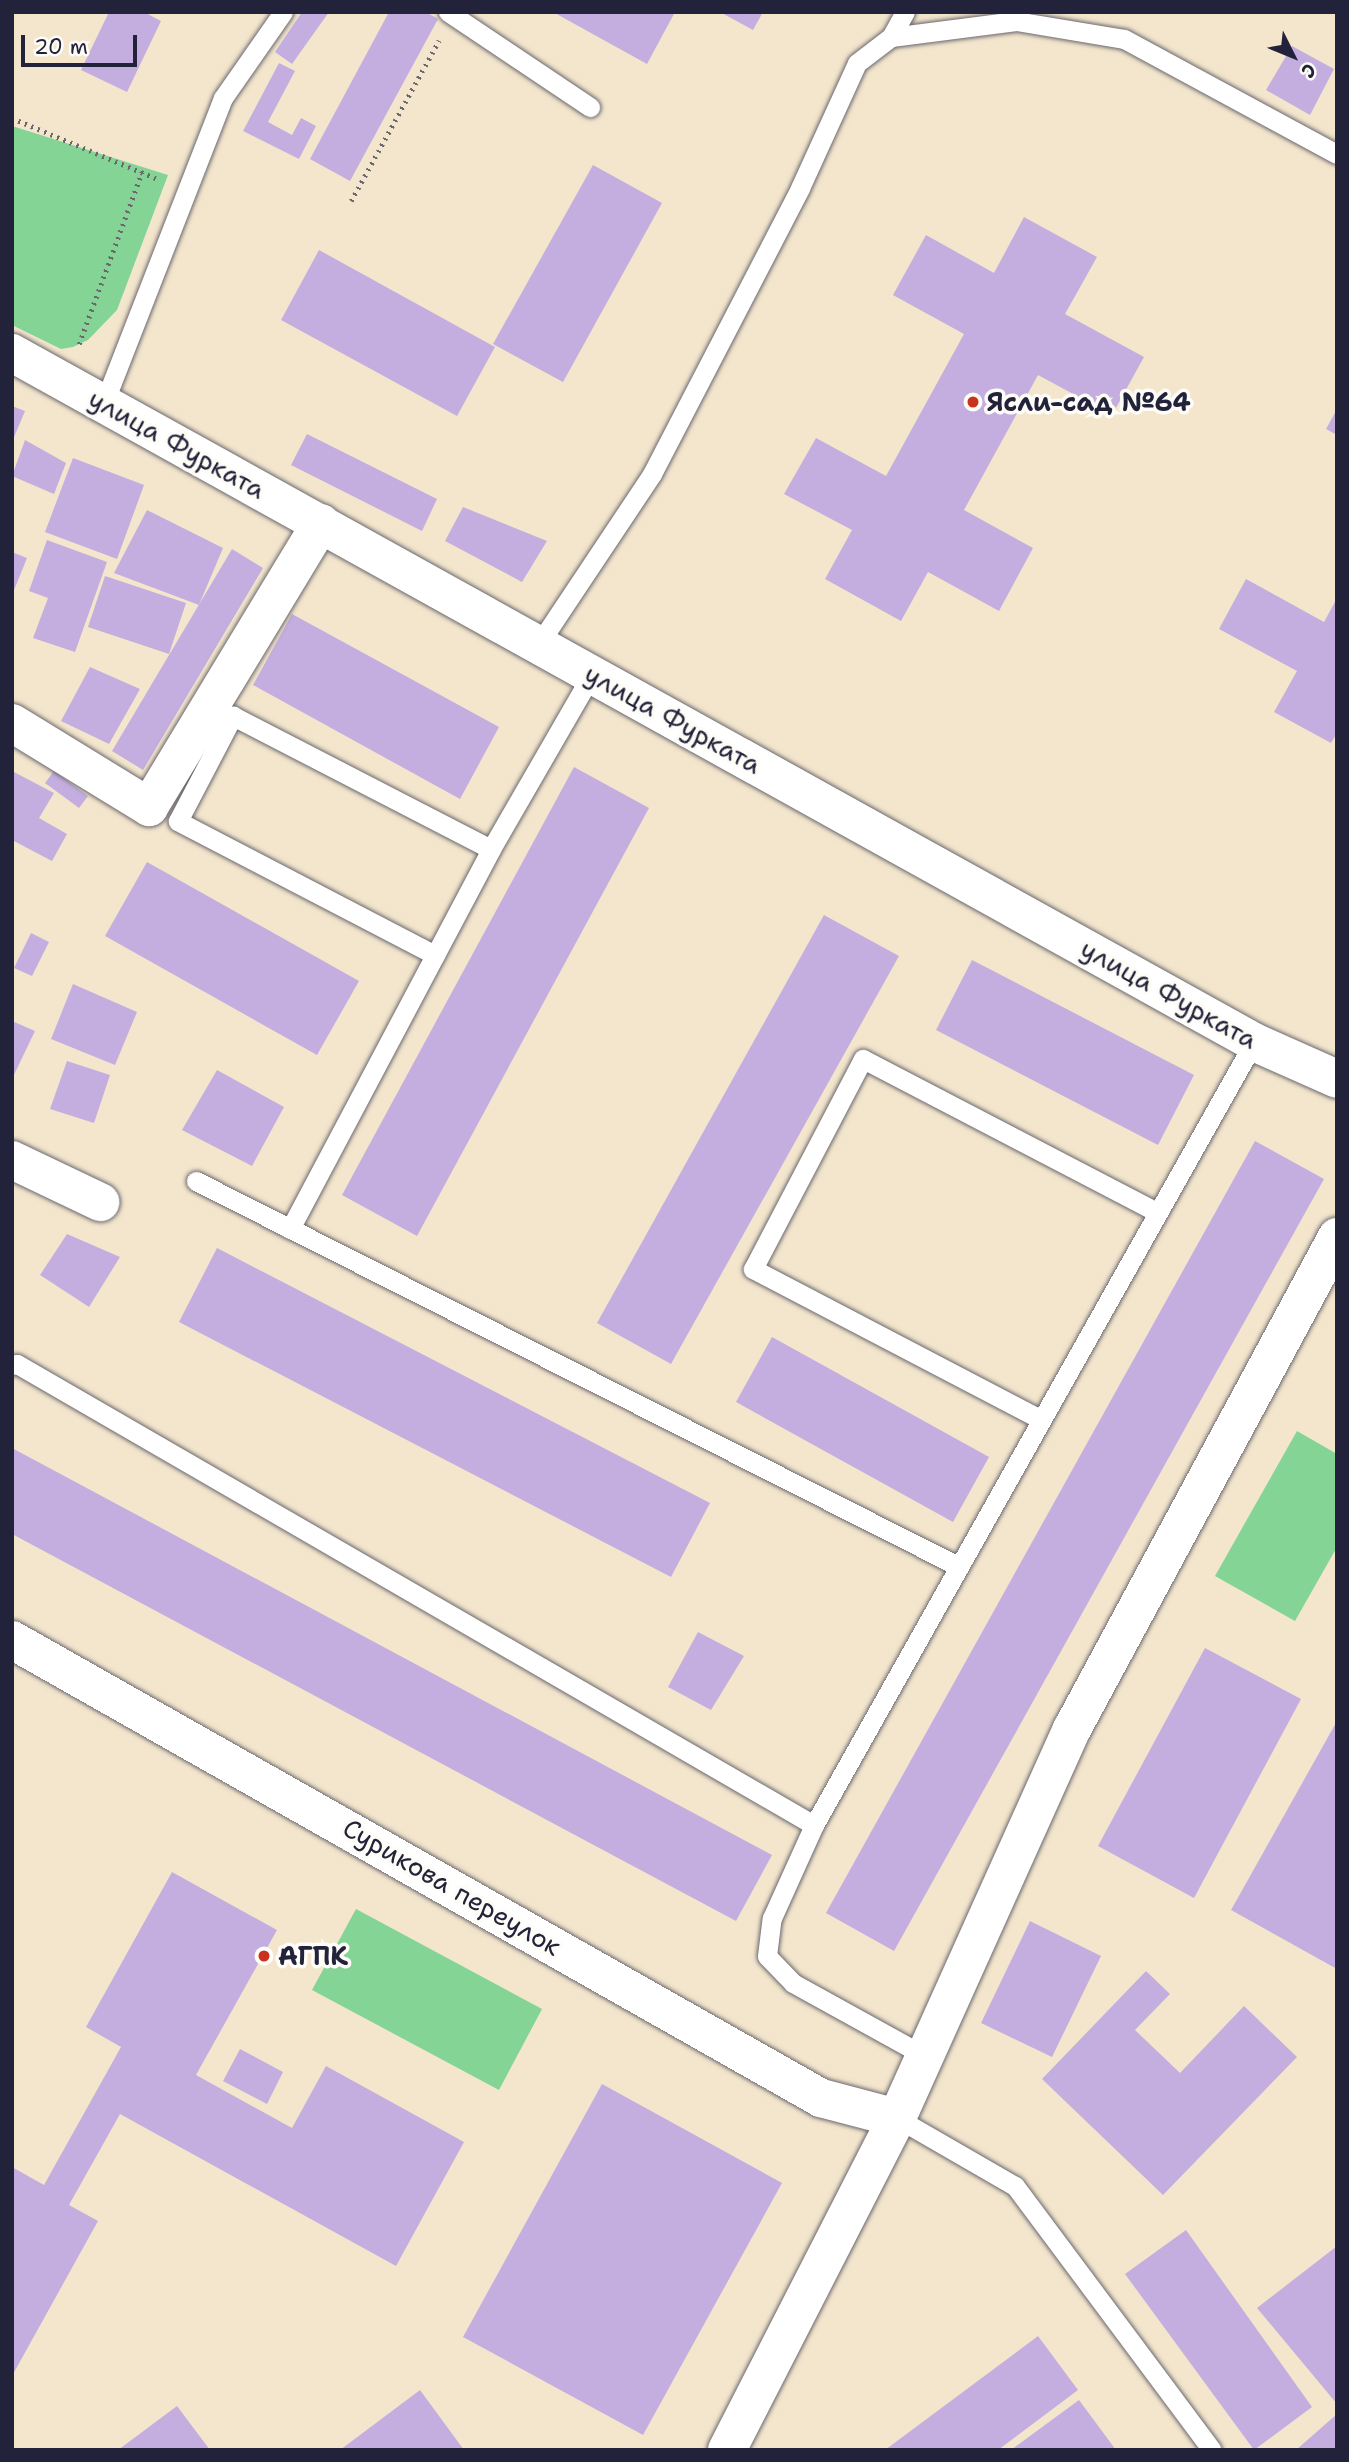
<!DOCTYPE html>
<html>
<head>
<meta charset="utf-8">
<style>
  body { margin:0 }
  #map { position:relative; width:1349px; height:2462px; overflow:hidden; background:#f3e6cd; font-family:"Shantell Sans",sans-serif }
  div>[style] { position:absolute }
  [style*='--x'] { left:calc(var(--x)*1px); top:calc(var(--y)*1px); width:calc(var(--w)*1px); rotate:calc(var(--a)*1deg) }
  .green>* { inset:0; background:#83d495 }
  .building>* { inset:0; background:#c4aedf }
  .path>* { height:4.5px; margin-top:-2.25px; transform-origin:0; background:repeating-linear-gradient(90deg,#6b676e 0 2px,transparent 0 7px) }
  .roads { filter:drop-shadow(0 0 2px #6b676e) drop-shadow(0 0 2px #6b676e) }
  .service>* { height:19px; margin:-9.5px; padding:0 9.5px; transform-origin:9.5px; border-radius:9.5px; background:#fff }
  .minor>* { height:38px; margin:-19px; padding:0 19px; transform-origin:19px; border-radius:19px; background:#fff }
  .tertiary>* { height:38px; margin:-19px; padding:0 19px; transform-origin:19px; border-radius:19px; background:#fff }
  .dots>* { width:19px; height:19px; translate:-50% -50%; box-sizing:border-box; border:4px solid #fdfcf7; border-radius:50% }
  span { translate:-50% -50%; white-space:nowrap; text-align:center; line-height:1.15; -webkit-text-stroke:7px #fdfcf7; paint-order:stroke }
  .poi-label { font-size:26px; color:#22223b; font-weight:700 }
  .left { translate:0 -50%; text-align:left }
  .street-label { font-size:26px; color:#22223b }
  .frame { position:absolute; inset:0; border:14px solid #22223b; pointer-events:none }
  .north { position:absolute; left:1258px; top:21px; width:70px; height:70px; -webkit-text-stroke:5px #fdfcf7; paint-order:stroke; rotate:133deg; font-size:19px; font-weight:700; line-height:28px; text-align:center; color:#22223b }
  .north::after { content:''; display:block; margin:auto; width:24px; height:32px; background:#22223b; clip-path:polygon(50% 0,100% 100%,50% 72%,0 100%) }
  .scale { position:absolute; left:21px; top:35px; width:116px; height:32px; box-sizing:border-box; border:4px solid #22223b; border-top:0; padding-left:9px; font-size:21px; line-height:24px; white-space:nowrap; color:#22223b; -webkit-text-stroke:5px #fdfcf7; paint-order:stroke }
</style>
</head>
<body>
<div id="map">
  <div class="green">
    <i style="clip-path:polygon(12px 126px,168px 175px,117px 310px,88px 340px,73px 347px,61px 349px,12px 325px)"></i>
    <i style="clip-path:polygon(1297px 1431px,1337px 1454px,1337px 1547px,1295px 1621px,1215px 1576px)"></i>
    <i style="clip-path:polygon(356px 1909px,542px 2009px,499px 2090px,312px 1990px)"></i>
  </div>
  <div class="building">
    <i style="clip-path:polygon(109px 12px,144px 12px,161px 21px,127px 92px,81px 70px)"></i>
    <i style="clip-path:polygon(302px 12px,329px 12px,292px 64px,275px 52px)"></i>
    <i style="clip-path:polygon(389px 12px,426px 12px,438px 19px,350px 181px,310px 159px)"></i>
    <i style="clip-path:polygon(553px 12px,675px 12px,647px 64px)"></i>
    <i style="clip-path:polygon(720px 12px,763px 12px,753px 30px)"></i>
    <i style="clip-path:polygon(1292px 46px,1334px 69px,1310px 115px,1266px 90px)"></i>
    <i style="clip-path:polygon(279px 63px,295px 71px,268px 122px,292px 135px,301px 118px,316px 126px,299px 159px,243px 131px)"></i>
    <i style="clip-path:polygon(593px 165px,662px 203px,563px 382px,493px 344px)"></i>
    <i style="clip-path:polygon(1024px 217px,1097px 257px,1065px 314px,1144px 357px,1112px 415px,1038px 375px,964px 510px,1033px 548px,999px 611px,928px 572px,901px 621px,825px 579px,852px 530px,784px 494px,816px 438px,886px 476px,964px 334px,893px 295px,926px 235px,994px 273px)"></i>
    <i style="clip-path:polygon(319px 250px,495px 347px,457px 416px,281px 320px)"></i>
    <i style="clip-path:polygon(12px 406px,25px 411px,12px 442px)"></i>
    <i style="clip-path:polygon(1337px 409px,1337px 435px,1326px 429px)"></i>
    <i style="clip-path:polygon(307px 434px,437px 499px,422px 531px,291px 465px)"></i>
    <i style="clip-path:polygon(25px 440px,66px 463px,54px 494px,12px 476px)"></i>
    <i style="clip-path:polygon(73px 458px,144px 485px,117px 559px,45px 532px)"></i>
    <i style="clip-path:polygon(463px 507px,547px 541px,522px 582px,445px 541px)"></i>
    <i style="clip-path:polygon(147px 510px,223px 548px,199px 605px,114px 573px)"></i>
    <i style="clip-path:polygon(47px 540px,107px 562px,75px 652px,33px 638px,48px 598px,29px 591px)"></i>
    <i style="clip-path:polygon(232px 549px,263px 568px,143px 770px,112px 751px)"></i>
    <i style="clip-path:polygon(12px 552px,27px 558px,12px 595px)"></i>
    <i style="clip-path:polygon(105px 576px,186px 603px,169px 654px,88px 627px)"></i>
    <i style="clip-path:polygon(1246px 579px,1324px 622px,1337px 598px,1337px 733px,1331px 743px,1274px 712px,1297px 671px,1219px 629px)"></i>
    <i style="clip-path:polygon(292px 614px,499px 727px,460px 799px,253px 685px)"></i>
    <i style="clip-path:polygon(90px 667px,140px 689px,109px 744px,61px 721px)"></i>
    <i style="clip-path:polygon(574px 767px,649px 808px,417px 1236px,342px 1195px)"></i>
    <i style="clip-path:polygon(12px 771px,54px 793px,39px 818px,67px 834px,52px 861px,12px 840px)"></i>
    <i style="clip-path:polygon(54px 771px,88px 796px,79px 808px,45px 783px)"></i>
    <i style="clip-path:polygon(147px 862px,359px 981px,317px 1055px,105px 936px)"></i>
    <i style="clip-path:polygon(824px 915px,899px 956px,671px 1364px,597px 1323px)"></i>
    <i style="clip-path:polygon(31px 933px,49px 942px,32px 976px,14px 968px)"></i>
    <i style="clip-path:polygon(972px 960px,1194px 1075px,1158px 1145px,936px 1030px)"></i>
    <i style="clip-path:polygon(73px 984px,137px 1012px,115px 1065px,51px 1039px)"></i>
    <i style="clip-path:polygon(12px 1021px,35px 1031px,12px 1079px)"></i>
    <i style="clip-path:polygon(67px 1061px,110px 1075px,94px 1123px,50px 1109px)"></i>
    <i style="clip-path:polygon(217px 1070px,284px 1107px,252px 1166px,182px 1130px)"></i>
    <i style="clip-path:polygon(1255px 1141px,1324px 1179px,894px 1951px,826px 1913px)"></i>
    <i style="clip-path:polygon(67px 1234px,120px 1257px,89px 1307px,40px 1275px)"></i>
    <i style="clip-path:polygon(217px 1248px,710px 1503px,671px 1577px,179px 1322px)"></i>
    <i style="clip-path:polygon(772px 1337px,989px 1457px,953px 1522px,736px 1402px)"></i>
    <i style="clip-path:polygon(12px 1448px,772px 1855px,736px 1921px,12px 1534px)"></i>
    <i style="clip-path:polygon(698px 1632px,744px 1656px,711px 1710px,668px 1687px)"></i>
    <i style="clip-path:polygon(1205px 1648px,1301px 1699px,1194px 1898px,1098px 1846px)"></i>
    <i style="clip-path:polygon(1337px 1721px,1337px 1969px,1231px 1910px)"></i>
    <i style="clip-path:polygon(172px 1872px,277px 1930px,196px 2075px,292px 2128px,326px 2066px,464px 2142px,396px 2266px,120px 2114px,69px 2205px,98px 2221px,12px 2376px,12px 2167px,44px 2185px,121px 2047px,86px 2027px)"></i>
    <i style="clip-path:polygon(1030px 1921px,1101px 1956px,1052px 2057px,981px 2023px)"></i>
    <i style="clip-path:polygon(1146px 1971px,1170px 1994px,1135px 2030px,1180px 2073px,1244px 2006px,1297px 2057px,1163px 2195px,1042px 2079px)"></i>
    <i style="clip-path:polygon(240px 2049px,283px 2072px,267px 2104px,223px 2081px)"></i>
    <i style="clip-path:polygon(602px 2084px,782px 2183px,643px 2435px,463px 2337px)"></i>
    <i style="clip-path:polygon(1186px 2230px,1312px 2407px,1254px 2450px,1125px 2274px)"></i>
    <i style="clip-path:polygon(1337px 2246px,1337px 2404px,1257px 2308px)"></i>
    <i style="clip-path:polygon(1038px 2336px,1078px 2390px,998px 2450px,885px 2450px)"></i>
    <i style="clip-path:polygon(420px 2390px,464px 2450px,340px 2450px)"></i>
    <i style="clip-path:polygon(1079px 2400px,1116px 2450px,1011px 2450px)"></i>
    <i style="clip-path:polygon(177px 2406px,210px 2450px,118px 2450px)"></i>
    <i style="clip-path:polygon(1337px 2414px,1337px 2450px,1296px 2450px)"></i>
  </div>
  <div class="path">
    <i style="--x:12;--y:118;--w:160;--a:22.7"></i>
    <i style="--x:351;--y:201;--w:183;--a:-61.3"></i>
    <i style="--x:79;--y:344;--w:183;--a:-69.9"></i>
  </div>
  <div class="roads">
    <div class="service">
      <i style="--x:448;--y:12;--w:171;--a:33.8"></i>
      <i style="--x:891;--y:37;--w:126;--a:-7.3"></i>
      <i style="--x:1016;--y:21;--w:109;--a:9.5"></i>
      <i style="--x:1124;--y:39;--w:242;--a:28.4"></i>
      <i style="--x:104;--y:403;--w:327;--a:-68.7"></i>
      <i style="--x:223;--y:98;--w:105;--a:-55.1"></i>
      <i style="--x:540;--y:642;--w:202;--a:-56.3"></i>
      <i style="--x:652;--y:474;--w:322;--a:-62.6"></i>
      <i style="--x:800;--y:188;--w:137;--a:-65.5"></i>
      <i style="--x:857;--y:63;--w:43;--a:-37.4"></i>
      <i style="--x:891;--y:37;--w:29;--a:-61"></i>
      <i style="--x:435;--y:955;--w:290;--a:-152.5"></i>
      <i style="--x:178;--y:821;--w:119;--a:-62.4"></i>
      <i style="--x:233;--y:716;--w:290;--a:27.3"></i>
      <i style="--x:196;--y:1181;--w:854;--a:26.81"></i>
      <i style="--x:290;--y:1229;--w:430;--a:-62.1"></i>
      <i style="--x:491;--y:849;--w:202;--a:-60"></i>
      <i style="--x:12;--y:1365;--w:5;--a:-11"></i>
      <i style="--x:17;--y:1364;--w:921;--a:30.05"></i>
      <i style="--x:1040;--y:1419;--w:324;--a:-152.4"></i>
      <i style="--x:753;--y:1269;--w:237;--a:-62.4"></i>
      <i style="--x:863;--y:1059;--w:329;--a:27.5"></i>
      <i style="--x:925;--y:2056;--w:151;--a:-151.1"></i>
      <i style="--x:793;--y:1983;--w:37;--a:-134"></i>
      <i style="--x:767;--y:1956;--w:38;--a:-83"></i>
      <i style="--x:772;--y:1918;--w:102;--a:-65.7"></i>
      <i style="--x:814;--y:1825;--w:898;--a:-60.67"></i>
      <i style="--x:897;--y:2118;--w:136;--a:30"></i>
      <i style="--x:1015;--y:2186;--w:329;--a:53.3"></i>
    </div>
    <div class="minor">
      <i style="--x:12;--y:723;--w:161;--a:31.5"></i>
      <i style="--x:149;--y:807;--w:332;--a:-58.8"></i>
      <i style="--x:12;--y:1160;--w:98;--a:25.5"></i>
      <i style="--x:12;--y:1640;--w:930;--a:29.52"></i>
      <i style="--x:821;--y:2098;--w:79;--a:14.7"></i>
      <i style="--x:727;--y:2450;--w:373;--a:-62.9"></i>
      <i style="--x:897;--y:2118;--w:427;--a:-65.8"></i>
      <i style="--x:1072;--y:1729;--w:559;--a:-61.69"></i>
    </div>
    <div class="tertiary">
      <i style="--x:12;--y:353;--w:1420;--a:29.02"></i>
      <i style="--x:1254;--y:1042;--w:91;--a:24"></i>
    </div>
  </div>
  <div class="dots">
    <i style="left:973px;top:402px;background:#c8321e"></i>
    <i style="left:264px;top:1956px;background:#c8321e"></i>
  </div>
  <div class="poi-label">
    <span class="left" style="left:987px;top:402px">Ясли-сад №64</span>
    <span class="left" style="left:278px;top:1956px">АГПК</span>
  </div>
  <div class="street-label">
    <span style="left:177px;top:444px;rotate:29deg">улица Фурката</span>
    <span style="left:673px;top:719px;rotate:29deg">улица Фурката</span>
    <span style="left:1169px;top:994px;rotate:29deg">улица Фурката</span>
    <span style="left:452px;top:1887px;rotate:30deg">Сурикова переулок</span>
  </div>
  <div class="frame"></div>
  <div class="north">С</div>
  <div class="scale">20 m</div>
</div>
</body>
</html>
